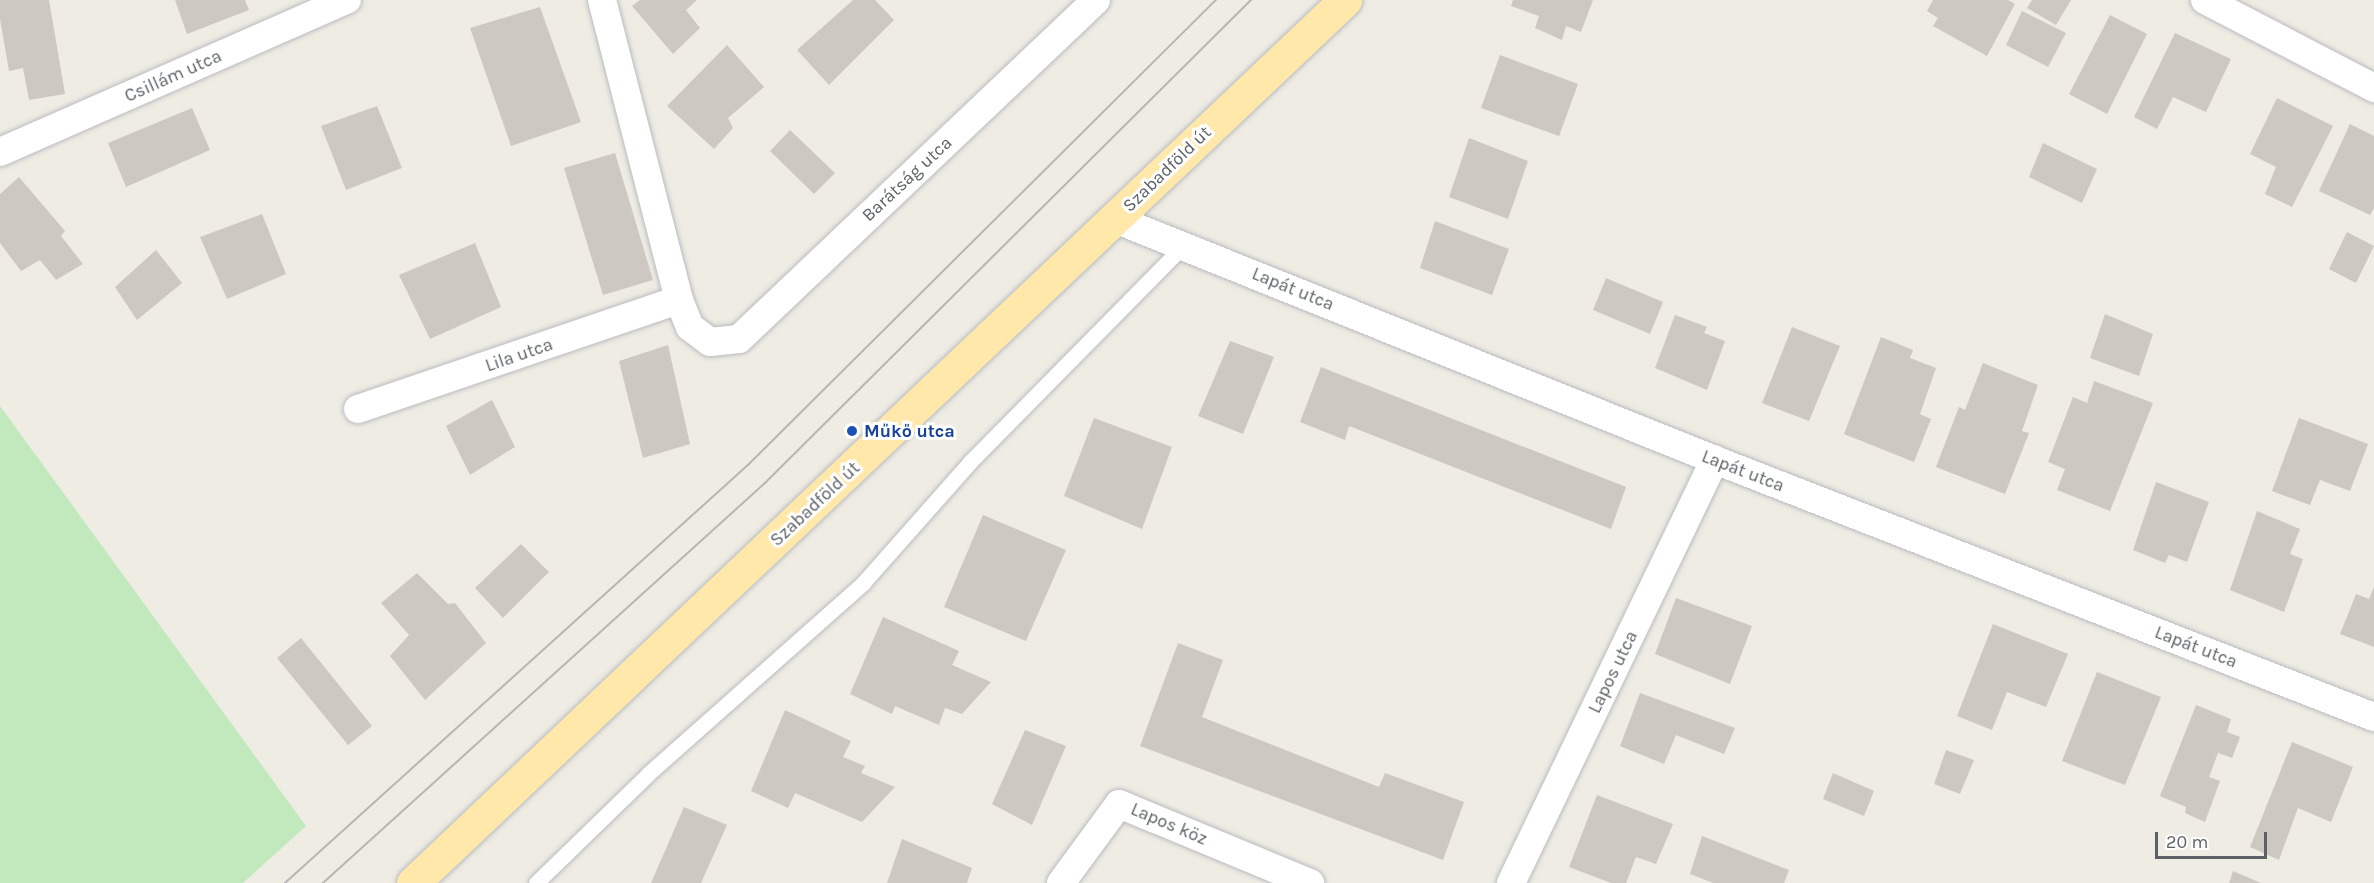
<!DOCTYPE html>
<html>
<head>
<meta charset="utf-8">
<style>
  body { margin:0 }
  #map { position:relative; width:2374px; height:883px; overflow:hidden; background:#efece3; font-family:Karla,sans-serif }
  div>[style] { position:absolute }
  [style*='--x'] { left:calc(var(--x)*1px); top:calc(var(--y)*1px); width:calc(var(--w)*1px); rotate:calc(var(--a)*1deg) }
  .green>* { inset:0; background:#c2e9be }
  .building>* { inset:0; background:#cdc9c2 }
  .roads { filter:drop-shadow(0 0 2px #b8bcc1) drop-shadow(0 0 2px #b8bcc1) }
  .service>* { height:15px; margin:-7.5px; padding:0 7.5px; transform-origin:7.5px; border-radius:7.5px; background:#fff }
  .minor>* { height:28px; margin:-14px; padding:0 14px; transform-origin:14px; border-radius:14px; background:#fff }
  .primary>* { height:33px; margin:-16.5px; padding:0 16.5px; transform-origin:16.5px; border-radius:16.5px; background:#ffe8a9 }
  .tram>* { height:1.5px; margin:-0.75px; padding:0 0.75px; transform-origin:0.75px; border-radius:0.75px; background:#b5b6b6 }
  .dots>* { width:16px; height:16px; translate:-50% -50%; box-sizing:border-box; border:3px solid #fff; border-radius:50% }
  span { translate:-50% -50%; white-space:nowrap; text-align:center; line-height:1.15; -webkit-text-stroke:6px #fff; paint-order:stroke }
  .street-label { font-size:18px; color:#5b6165 }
  .transit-label { font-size:18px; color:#164399; font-weight:700 }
  .left { translate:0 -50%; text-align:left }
  .scale { position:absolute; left:2155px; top:832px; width:112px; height:27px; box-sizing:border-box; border:3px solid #5b6165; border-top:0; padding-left:8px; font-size:18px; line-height:21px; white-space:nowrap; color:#5b6165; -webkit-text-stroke:4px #fff; paint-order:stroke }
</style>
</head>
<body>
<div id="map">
  <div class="green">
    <i style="clip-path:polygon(0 406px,306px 826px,243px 883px,0 883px)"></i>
  </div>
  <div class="building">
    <i style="clip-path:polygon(0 0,49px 0,65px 94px,29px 100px,23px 68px,9px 71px,0 19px)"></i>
    <i style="clip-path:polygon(175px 0,245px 0,249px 10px,187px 34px)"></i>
    <i style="clip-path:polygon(640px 0,697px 0,686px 10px,700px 28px,673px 54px,632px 6px)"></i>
    <i style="clip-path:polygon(853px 0,875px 0,894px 20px,829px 85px,797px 50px)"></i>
    <i style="clip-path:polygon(1513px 0,1593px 0,1581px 32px,1566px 26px,1562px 40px,1535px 28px,1539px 16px,1511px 6px)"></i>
    <i style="clip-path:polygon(1933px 0,2008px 0,2015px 4px,1987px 56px,1933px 26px,1938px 18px,1927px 11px)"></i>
    <i style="clip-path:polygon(2032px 0,2071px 0,2056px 25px,2027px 8px)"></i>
    <i style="clip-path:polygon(540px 7px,581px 122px,511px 146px,470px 28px)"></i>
    <i style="clip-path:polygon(2022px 11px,2066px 33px,2048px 67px,2006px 45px)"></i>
    <i style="clip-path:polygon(2110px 15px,2147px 34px,2107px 114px,2069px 94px)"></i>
    <i style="clip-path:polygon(2175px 33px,2231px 59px,2206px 112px,2173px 97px,2157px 129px,2134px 117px)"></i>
    <i style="clip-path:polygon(727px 45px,764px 87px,728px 118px,733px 128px,714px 149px,667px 106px)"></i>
    <i style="clip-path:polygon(1500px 55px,1578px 84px,1559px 136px,1481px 108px)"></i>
    <i style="clip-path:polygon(2277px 98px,2333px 126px,2292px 207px,2265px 194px,2276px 167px,2250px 154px)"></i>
    <i style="clip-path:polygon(377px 106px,402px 168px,346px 190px,321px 126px)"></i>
    <i style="clip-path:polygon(192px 108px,210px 150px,126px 187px,108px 143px)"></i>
    <i style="clip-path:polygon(2350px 124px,2374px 136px,2374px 208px,2370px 215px,2319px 191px)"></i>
    <i style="clip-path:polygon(790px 130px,835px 173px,814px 194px,770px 151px)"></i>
    <i style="clip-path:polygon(1469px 138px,1528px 161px,1508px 219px,1449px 197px)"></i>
    <i style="clip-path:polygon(2043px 143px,2097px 169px,2082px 203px,2029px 177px)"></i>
    <i style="clip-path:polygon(615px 153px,653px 280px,603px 295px,564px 168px)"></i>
    <i style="clip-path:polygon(19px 177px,65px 231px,61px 236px,83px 264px,56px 280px,40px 260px,21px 271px,0 243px,0 194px)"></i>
    <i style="clip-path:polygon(262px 214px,286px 274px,227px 299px,200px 237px)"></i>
    <i style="clip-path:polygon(1435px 221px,1509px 249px,1492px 295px,1420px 268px)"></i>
    <i style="clip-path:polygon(2347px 232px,2374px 246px,2356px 283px,2329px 269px)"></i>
    <i style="clip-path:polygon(475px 243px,501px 307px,430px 339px,399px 275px)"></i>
    <i style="clip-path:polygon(156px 250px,182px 283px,137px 320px,115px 287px)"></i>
    <i style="clip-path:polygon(1606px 278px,1663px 302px,1650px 334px,1593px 310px)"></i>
    <i style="clip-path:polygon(2105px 314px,2153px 334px,2139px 376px,2090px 358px)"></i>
    <i style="clip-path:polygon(1675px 315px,1707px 327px,1704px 333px,1725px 341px,1707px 390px,1655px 368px)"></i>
    <i style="clip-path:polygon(1792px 327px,1840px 346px,1809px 421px,1762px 403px)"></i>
    <i style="clip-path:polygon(1881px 337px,1913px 350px,1910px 358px,1936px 368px,1920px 414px,1931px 419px,1914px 462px,1844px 434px)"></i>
    <i style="clip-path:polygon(1230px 341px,1274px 357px,1243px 434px,1198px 416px)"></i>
    <i style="clip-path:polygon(668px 345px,690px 444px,643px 458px,619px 361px)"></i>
    <i style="clip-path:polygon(1983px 363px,2038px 385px,2022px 431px,2029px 433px,2005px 494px,1936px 467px,1959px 407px,1965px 410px)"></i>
    <i style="clip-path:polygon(1321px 367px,1626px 487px,1611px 529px,1349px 426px,1345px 440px,1300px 422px)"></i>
    <i style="clip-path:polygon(2094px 381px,2153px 403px,2110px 511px,2057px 490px,2065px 469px,2048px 462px,2073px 397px,2087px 403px)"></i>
    <i style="clip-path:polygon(492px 400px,515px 447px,470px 475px,446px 426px)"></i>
    <i style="clip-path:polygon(1094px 418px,1172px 447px,1142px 529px,1064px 496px)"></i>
    <i style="clip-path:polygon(2299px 418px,2368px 444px,2350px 491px,2320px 480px,2310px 505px,2272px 491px)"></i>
    <i style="clip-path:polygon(2156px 482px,2209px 502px,2187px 562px,2169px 555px,2165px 563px,2133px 550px)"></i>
    <i style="clip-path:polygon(2257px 511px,2300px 529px,2290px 554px,2303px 559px,2284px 612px,2230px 590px)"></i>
    <i style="clip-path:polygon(983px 515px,1066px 550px,1026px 641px,944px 607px)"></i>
    <i style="clip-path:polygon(521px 544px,549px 572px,503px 618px,475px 588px)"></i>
    <i style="clip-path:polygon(417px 573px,448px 604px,455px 603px,486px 643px,425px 700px,390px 656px,409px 635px,381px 603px)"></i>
    <i style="clip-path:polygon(2374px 587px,2374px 647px,2340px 634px,2356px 594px,2369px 599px)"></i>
    <i style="clip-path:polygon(1676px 598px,1752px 626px,1730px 684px,1655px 654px)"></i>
    <i style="clip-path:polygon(883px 617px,959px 651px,952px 665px,991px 682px,962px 714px,945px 708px,939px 725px,895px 706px,892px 714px,850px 694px)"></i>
    <i style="clip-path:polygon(1993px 624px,2068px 654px,2046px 707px,2007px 692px,1992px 730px,1957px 716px)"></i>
    <i style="clip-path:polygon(301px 638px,372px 726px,348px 745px,277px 658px)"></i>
    <i style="clip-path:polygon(1178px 643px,1223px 660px,1202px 717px,1379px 787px,1385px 773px,1464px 802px,1443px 860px,1140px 746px)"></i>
    <i style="clip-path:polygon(2097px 672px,2161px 697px,2125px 785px,2062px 761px)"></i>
    <i style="clip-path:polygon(1640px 693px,1735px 728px,1724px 754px,1676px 735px,1664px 764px,1620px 746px)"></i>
    <i style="clip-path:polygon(2196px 705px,2231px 719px,2227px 732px,2240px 737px,2232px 758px,2218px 753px,2209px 777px,2220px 781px,2205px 822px,2185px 813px,2186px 807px,2160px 796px)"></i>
    <i style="clip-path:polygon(785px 710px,851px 741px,843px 757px,865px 766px,861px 773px,895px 787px,862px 822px,795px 793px,788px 808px,751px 791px)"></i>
    <i style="clip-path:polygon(1025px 730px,1066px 746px,1032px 825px,992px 804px)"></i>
    <i style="clip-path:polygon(2292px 742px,2353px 767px,2331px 822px,2298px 808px,2279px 860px,2250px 847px)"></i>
    <i style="clip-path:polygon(1946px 750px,1974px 760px,1960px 794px,1934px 784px)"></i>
    <i style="clip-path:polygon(1833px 773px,1874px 791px,1864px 816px,1823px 799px)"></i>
    <i style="clip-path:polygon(1597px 795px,1673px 824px,1656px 864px,1636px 857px,1626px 883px,1611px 883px,1569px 867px)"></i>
    <i style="clip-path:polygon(684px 807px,727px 825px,701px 883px,651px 883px)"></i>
    <i style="clip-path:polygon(1702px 836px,1789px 870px,1784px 883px,1713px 883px,1690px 874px)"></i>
    <i style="clip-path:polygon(902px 839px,972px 868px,967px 883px,887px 883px)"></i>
    <i style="clip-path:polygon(2233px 871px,2261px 883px,2229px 883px)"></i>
  </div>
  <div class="roads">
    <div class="service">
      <i style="--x:536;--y:883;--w:156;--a:-44.2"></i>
      <i style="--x:648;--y:774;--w:288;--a:-41.6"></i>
      <i style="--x:863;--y:583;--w:162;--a:-48.5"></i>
      <i style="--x:970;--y:462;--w:305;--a:-45.4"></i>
    </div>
    <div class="minor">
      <i style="--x:602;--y:0;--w:310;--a:75.6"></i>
      <i style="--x:679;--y:300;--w:29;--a:68"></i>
      <i style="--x:690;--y:327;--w:25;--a:37"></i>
      <i style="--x:710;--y:342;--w:29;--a:-6"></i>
      <i style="--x:739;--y:339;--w:492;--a:-43.5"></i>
      <i style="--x:2205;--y:0;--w:191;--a:27.5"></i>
      <i style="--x:0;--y:152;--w:379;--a:-23.7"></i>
      <i style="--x:1115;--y:219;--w:647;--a:21.88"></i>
      <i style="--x:1715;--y:460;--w:707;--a:21.31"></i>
      <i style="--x:358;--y:409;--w:339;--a:-18.8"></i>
      <i style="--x:1061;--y:883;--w:98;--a:-53.7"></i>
      <i style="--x:1119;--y:804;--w:207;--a:22.5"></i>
      <i style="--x:1511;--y:883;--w:470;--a:-64.3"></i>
    </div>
    <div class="primary">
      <i style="--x:413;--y:883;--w:1284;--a:-43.45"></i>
    </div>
  </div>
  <div class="tram">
    <i style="--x:285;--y:883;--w:624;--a:-42.08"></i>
    <i style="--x:748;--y:465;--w:660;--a:-44.82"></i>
    <i style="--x:323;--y:883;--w:596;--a:-42.14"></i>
    <i style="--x:765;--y:483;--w:685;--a:-44.82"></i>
  </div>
  <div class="dots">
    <i style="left:852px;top:431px;background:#1a4fb4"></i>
  </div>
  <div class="street-label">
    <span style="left:173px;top:76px;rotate:-24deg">Csillám utca</span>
    <span style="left:1167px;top:169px;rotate:-44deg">Szabadföld út</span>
    <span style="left:907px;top:179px;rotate:-43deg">Barátság utca</span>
    <span style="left:1293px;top:289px;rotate:22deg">Lapát utca</span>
    <span style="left:519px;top:355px;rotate:-19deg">Lila utca</span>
    <span style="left:1743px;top:471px;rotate:21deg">Lapát utca</span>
    <span style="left:815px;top:504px;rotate:-43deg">Szabadföld út</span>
    <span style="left:2196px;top:647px;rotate:21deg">Lapát utca</span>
    <span style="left:1613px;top:672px;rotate:-64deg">Lapos utca</span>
    <span style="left:1169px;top:824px;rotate:23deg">Lapos köz</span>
  </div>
  <div class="transit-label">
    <span class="left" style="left:864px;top:431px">Műkő utca</span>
  </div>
  <div class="scale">20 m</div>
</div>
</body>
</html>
